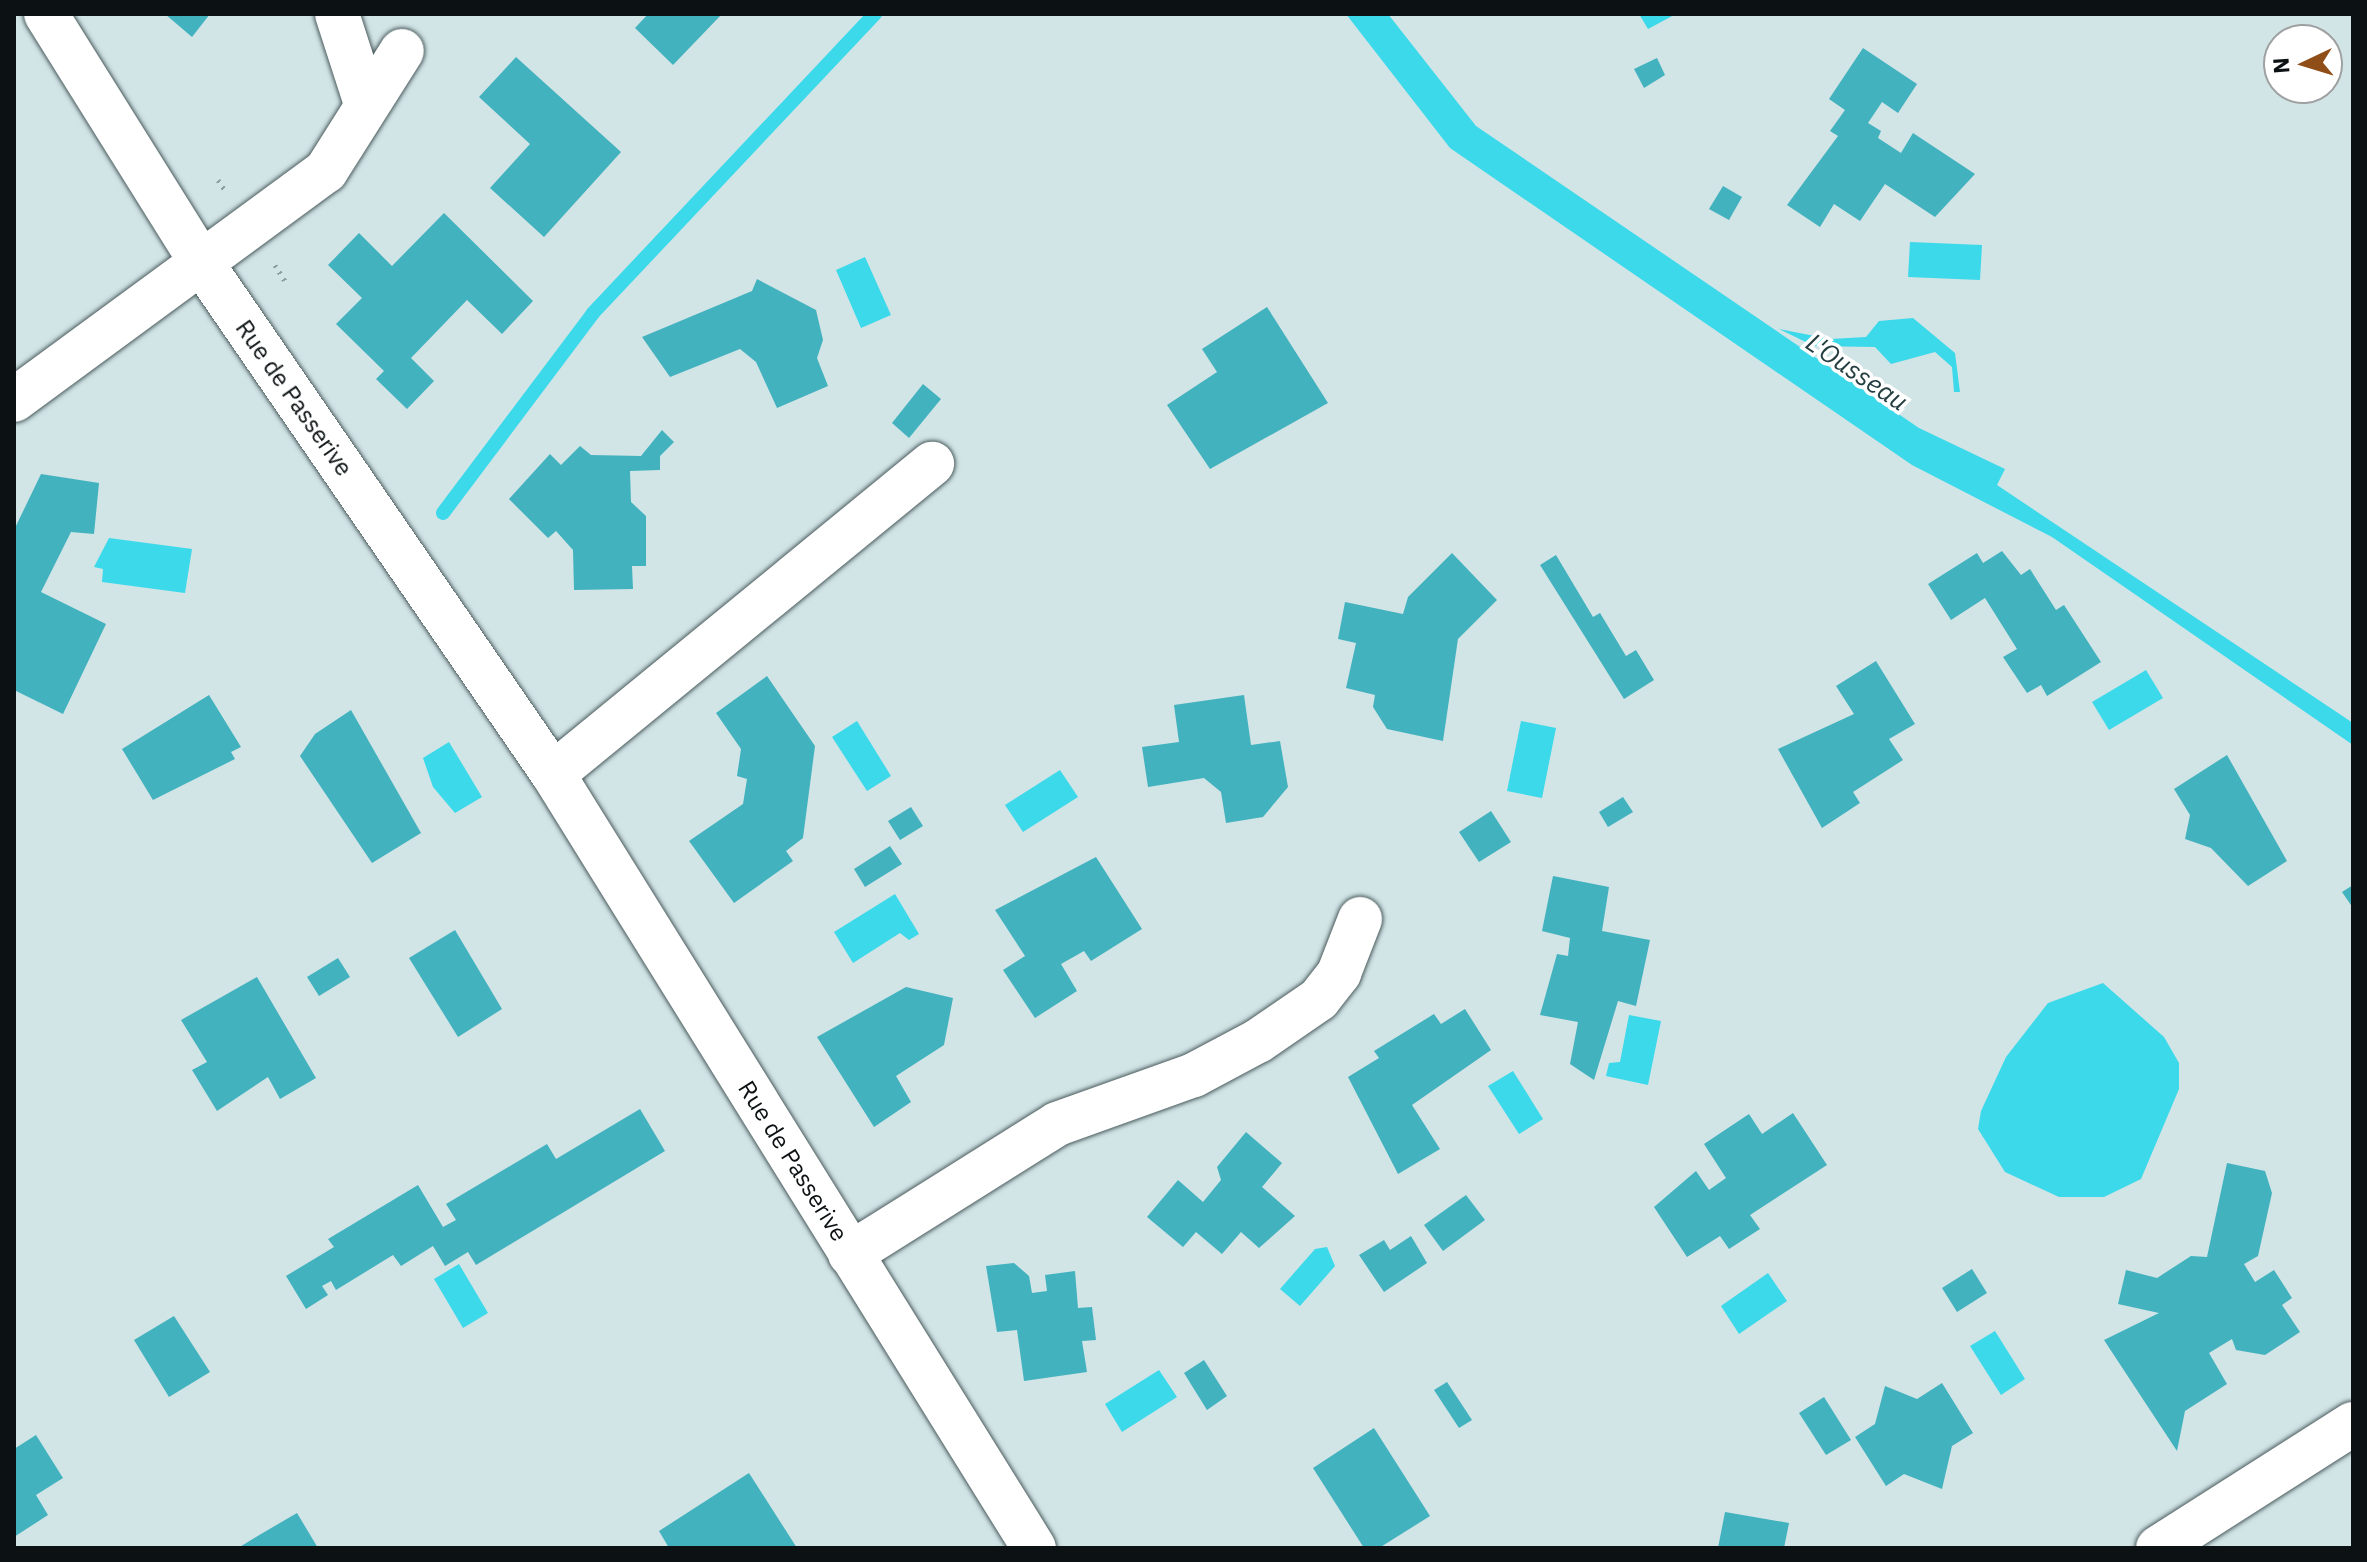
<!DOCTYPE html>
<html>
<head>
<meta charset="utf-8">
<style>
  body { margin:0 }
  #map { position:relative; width:2367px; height:1562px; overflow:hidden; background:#d1e4e6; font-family:"IBM Plex Sans",sans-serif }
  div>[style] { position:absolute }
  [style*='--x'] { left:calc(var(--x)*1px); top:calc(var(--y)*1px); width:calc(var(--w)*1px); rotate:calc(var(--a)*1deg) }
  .water>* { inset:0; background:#3cd9ea }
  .stream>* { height:14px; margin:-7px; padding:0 7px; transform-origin:7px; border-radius:7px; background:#3cd9ea }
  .building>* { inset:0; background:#42b2bf }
  .path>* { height:5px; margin-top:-2.5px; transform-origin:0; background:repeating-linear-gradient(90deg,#8f9ea0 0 2px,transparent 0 8px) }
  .roads { filter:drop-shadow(0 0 2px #4b5b5d) drop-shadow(0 0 2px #4b5b5d) }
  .minor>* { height:44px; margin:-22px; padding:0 22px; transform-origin:22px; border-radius:22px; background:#fff }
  span { translate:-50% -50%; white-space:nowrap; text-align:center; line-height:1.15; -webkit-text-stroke:7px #fff; paint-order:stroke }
  .street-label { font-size:24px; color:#0c1213 }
  .water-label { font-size:26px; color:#253e41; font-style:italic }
  .frame { position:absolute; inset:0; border:16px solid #0c1213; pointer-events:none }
  .north { position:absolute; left:2263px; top:24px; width:80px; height:80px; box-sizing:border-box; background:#fff; border:2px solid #9ea0a1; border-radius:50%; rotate:266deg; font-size:22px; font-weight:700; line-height:32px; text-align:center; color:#0c1213 }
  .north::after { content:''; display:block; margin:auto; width:28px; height:36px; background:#8f4e18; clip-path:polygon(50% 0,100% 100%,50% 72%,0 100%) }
</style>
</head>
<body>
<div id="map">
  <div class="water">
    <i style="clip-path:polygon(1346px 14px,1388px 14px,1476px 126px,1919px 428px,2005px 469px,1997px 485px,2353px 723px,2353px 745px,2052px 537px,1912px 465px,1450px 148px)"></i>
    <i style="clip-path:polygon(1639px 14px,1676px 14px,1648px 29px)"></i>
    <i style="clip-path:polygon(1910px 242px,1982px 245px,1980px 280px,1908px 277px)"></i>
    <i style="clip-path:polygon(865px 257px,891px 315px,861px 328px,836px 270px)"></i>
    <i style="clip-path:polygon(1913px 318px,1955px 353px,1960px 392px,1954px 392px,1952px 367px,1935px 352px,1891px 364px,1875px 347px,1814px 346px,1779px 329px,1830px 339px,1866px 337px,1879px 321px)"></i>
    <i style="clip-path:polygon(109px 538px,192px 549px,185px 593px,102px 582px,103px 569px,94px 567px)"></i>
    <i style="clip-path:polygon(2146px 670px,2163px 698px,2109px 730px,2092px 702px)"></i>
    <i style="clip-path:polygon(857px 721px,891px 776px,867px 791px,832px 737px)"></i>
    <i style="clip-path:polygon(1521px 721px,1556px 728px,1542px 798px,1507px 791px)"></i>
    <i style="clip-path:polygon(449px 742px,482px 797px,455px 813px,433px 787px,423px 758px)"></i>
    <i style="clip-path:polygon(1060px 770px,1078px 797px,1023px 832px,1005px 805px)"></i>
    <i style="clip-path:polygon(895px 894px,919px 934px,909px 940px,900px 933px,853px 963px,834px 932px)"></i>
    <i style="clip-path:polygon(2103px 983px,2164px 1037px,2179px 1063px,2179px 1089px,2141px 1179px,2104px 1197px,2059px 1197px,2005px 1172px,1978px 1129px,1981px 1111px,2006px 1057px,2048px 1003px)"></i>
    <i style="clip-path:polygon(1629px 1015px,1661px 1021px,1648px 1085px,1606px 1076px,1609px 1063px,1620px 1062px)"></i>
    <i style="clip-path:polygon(1513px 1071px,1543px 1119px,1519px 1134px,1488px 1086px)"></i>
    <i style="clip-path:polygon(1327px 1247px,1335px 1266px,1300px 1306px,1280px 1289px,1315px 1249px)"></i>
    <i style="clip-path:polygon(459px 1264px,488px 1313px,463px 1328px,434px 1279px)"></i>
    <i style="clip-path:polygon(1768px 1273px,1787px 1301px,1739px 1334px,1721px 1306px)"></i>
    <i style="clip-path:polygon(1995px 1331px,2025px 1379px,2001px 1395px,1970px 1346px)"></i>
    <i style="clip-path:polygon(1159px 1370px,1177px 1397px,1122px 1432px,1105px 1404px)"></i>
  </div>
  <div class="stream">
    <i style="--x:443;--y:513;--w:250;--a:-53.1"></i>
    <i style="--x:593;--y:313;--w:411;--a:-46.7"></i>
  </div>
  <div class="building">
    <i style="clip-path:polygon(165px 14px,210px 14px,192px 37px)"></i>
    <i style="clip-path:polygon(648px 14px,722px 14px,673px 65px,635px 28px)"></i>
    <i style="clip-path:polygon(1863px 48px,1917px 84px,1898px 113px,1882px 102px,1868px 123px,1881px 131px,1878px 138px,1901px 153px,1913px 133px,1975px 174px,1935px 217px,1885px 184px,1860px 221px,1834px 204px,1820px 227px,1787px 205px,1838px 136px,1830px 131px,1845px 110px,1829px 99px)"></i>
    <i style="clip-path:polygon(516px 57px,621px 152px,544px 237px,490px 188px,530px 144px,479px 97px)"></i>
    <i style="clip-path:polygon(1657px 58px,1665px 75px,1644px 88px,1634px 69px)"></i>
    <i style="clip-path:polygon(1723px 186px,1742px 197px,1729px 220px,1709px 209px)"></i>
    <i style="clip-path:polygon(444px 213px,533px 301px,502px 334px,467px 300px,411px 358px,434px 381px,407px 409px,376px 379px,384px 371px,336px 324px,362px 298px,328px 265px,359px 233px,392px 266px)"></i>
    <i style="clip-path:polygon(757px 279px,816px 310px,823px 340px,817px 358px,828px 386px,777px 408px,756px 362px,740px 349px,670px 377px,642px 337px,752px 291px)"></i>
    <i style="clip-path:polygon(1267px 307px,1328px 403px,1210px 469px,1167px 405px,1217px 372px,1202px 349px)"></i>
    <i style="clip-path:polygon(923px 384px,941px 399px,909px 438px,892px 423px)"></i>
    <i style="clip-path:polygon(662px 430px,674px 442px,660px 456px,660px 470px,630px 471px,631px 502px,646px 516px,646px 566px,632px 566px,633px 589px,574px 590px,573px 550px,556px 531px,548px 538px,509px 499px,550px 454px,561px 465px,580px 446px,591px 455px,641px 456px)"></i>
    <i style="clip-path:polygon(41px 474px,99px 483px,94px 534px,71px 532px,41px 592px,106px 624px,63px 714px,14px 690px,14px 530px)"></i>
    <i style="clip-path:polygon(2002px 551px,2021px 575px,2030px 569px,2056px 610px,2064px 605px,2101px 662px,2047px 696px,2041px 685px,2027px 693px,2003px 657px,2017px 649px,1985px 598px,1951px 620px,1928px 584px,1977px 553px,1983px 563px)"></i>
    <i style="clip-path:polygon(1452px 553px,1497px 600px,1458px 639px,1443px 741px,1387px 729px,1373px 707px,1375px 695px,1346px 688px,1356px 643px,1338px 639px,1345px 602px,1403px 614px,1408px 597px)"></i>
    <i style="clip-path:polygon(1556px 555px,1593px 617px,1600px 613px,1626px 656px,1636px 650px,1654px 680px,1624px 699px,1540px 565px)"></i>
    <i style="clip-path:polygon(1876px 661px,1915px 724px,1889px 739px,1903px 760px,1853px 792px,1860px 803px,1822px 828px,1778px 749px,1854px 714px,1836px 686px)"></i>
    <i style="clip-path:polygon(767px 676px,815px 746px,803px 838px,786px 851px,793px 861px,734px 903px,689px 841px,743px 804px,747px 779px,737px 776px,741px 749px,716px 713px)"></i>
    <i style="clip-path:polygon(209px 695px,241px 747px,231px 752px,235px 759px,153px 800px,122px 749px)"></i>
    <i style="clip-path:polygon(1244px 695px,1251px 745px,1280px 741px,1288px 787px,1263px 817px,1226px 823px,1221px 792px,1204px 778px,1148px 787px,1142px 747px,1179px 742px,1174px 705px)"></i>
    <i style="clip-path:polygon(351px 710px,421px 833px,372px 863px,300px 756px,315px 734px)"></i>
    <i style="clip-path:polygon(2227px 755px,2287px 861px,2248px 886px,2211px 848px,2185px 839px,2190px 815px,2174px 789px)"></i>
    <i style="clip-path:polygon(1623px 797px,1633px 812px,1608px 827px,1599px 812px)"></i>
    <i style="clip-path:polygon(911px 807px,923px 826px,900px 840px,888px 821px)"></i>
    <i style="clip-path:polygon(1491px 811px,1511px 842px,1479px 862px,1459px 832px)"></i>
    <i style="clip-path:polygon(890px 846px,902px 864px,865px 887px,854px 869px)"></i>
    <i style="clip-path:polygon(1096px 857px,1142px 929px,1091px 961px,1084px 951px,1061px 964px,1077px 991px,1035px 1018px,1003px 970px,1025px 956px,995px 910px)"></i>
    <i style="clip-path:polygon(1553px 876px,1609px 887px,1602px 931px,1650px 940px,1636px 1006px,1618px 1001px,1594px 1080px,1570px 1064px,1578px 1022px,1540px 1015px,1557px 954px,1568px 956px,1570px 938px,1542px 931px)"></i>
    <i style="clip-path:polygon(2353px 885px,2353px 908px,2342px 892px)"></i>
    <i style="clip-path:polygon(455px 930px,502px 1009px,458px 1037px,409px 958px)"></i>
    <i style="clip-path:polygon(338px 958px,350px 977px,319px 996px,307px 977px)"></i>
    <i style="clip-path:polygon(257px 977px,316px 1078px,280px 1099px,268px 1077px,217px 1111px,192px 1070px,207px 1062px,181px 1020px)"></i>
    <i style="clip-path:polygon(906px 987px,953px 998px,944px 1045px,896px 1076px,911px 1102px,874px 1127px,817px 1037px)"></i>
    <i style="clip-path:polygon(1465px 1009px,1491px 1050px,1412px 1105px,1440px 1149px,1398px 1174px,1348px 1077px,1379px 1058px,1374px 1051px,1434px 1014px,1441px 1024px)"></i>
    <i style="clip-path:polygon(640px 1109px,665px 1151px,476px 1265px,468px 1252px,445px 1266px,433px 1246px,401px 1266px,393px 1255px,336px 1290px,331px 1281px,322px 1286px,328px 1295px,306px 1309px,286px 1276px,334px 1247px,328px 1239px,418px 1185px,443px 1227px,456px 1220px,446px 1204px,547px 1144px,556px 1159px)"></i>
    <i style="clip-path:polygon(1793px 1113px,1827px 1165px,1750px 1215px,1760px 1229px,1729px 1249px,1720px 1236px,1687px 1257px,1654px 1207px,1696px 1171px,1709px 1190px,1726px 1178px,1704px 1144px,1749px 1114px,1762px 1134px)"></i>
    <i style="clip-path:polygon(1246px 1132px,1282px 1163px,1262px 1187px,1295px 1216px,1259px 1248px,1241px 1232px,1222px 1254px,1196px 1232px,1183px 1247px,1147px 1217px,1178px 1180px,1203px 1202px,1221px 1180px,1217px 1167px)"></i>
    <i style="clip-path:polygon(2227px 1163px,2265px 1171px,2272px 1193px,2258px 1256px,2244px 1264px,2255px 1282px,2274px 1270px,2292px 1298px,2282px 1305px,2300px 1332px,2265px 1355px,2236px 1350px,2232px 1339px,2209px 1353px,2227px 1384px,2185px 1411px,2177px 1451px,2104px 1340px,2159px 1313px,2118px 1304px,2126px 1270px,2157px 1278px,2191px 1256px,2207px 1257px)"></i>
    <i style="clip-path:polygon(1466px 1195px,1485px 1220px,1443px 1251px,1424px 1225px)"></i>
    <i style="clip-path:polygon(1411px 1236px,1427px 1263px,1384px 1292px,1359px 1255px,1384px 1240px,1390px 1250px)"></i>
    <i style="clip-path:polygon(1014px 1263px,1029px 1276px,1032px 1293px,1047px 1291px,1045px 1275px,1075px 1271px,1078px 1308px,1092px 1307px,1096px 1340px,1082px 1341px,1087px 1372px,1024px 1381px,1017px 1330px,997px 1332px,986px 1266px)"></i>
    <i style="clip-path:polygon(1972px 1269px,1987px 1293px,1957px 1312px,1942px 1288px)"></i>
    <i style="clip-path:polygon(174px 1316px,210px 1372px,169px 1397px,134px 1340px)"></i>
    <i style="clip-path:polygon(1204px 1360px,1227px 1396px,1207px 1410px,1184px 1373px)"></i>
    <i style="clip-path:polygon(1447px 1382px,1472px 1420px,1459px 1428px,1434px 1390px)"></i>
    <i style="clip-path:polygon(1942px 1383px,1973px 1433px,1952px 1446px,1942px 1489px,1904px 1474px,1886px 1486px,1855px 1437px,1875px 1424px,1885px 1386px,1917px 1399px)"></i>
    <i style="clip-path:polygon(1824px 1397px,1851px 1440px,1826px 1455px,1799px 1413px)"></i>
    <i style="clip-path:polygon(1374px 1428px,1430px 1516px,1379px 1548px,1364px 1548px,1313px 1468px)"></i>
    <i style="clip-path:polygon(36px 1435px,63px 1478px,36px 1495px,48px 1515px,14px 1537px,14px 1449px)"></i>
    <i style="clip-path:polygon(749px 1473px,797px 1548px,669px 1548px,659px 1531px)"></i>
    <i style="clip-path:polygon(1725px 1512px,1789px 1523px,1784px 1548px,1718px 1548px)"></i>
    <i style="clip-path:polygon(297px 1513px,318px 1548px,238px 1548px,261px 1534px)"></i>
  </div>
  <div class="path">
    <i style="--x:218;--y:180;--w:12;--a:55"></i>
    <i style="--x:275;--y:265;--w:22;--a:58"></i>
  </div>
  <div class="roads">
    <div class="minor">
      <i style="--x:46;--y:14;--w:296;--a:58"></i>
      <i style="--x:203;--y:265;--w:618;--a:55.49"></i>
      <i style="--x:553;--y:774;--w:911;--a:58.14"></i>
      <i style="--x:337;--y:14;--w:95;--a:72.1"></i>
      <i style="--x:14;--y:400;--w:387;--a:-36.3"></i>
      <i style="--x:326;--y:171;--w:142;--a:-57.7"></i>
      <i style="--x:553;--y:774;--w:490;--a:-39.3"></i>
      <i style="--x:850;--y:1254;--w:244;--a:-32.1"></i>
      <i style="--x:1057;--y:1124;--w:145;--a:-19.7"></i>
      <i style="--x:1194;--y:1075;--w:72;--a:-28"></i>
      <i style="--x:1258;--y:1041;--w:74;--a:-34.5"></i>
      <i style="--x:1319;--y:999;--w:33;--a:-52"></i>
      <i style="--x:1339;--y:973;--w:58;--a:-68.7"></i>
      <i style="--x:2158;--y:1548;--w:231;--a:-32.5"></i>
    </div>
  </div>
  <div class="street-label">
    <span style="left:294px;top:398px;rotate:55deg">Rue de Passerive</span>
    <span style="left:793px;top:1161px;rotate:58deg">Rue de Passerive</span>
  </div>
  <div class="water-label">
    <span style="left:1857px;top:372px;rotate:34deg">L'Ousseau</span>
  </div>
  <div class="frame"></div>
  <div class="north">N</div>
</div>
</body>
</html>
